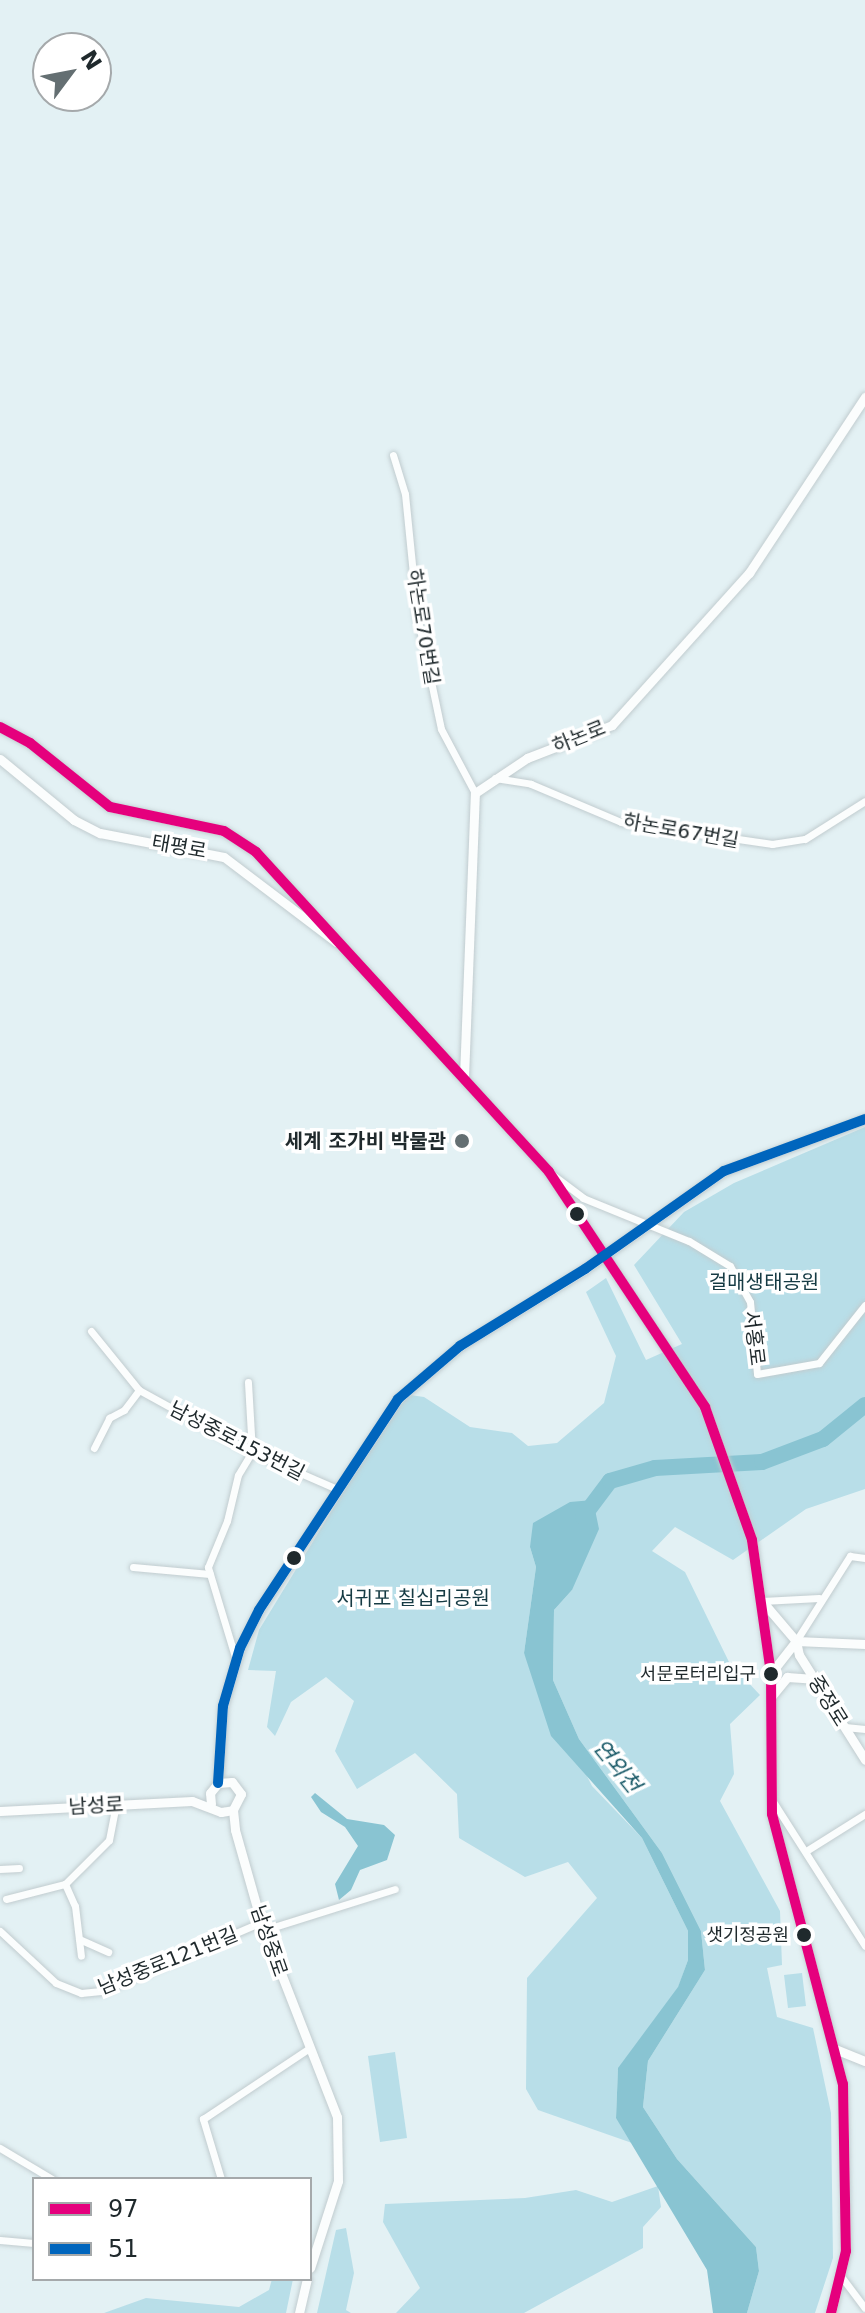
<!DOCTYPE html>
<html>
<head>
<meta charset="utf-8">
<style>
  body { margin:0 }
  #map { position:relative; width:865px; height:2313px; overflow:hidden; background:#e3f1f4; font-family:"DejaVu Sans","Noto Sans KR",sans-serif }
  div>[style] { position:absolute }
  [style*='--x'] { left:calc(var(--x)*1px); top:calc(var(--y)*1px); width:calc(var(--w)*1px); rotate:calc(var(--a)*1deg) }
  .green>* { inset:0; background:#b8dee8 }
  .water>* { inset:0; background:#89c4d2 }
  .river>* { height:16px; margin:-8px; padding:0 8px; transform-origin:8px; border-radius:8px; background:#89c4d2 }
  .roads { filter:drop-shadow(0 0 2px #c1cccf) drop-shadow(0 0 2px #c1cccf) }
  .minor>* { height:7px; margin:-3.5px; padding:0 3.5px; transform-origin:3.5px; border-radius:3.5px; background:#fbfdfd }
  .tertiary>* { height:9px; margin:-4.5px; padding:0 4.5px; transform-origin:4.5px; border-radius:4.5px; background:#fbfdfd }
  .bus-1>* { height:10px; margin:-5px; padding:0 5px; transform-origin:5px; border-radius:5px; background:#e5007d }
  .bus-2>* { height:10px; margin:-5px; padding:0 5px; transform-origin:5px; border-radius:5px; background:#0065bd }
  .dots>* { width:22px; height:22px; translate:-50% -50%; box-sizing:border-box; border:4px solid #fff; border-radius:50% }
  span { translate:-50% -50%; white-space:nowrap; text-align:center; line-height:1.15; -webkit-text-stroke:7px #fff; paint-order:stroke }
  .bus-label { font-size:18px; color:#1f292c }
  .right { translate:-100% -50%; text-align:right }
  .street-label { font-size:20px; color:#1f292c }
  .poi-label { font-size:20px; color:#1f292c; font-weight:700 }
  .park-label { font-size:20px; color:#163b44 }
  .water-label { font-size:22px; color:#1a5a68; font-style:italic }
  .legend { position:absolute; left:32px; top:2177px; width:280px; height:104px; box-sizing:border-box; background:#fff; border:2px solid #a5a9ab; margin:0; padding:10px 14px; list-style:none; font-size:24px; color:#1f292c }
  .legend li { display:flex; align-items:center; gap:16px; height:40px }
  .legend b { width:40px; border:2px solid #a5a9ab }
  .north { position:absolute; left:32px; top:32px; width:80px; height:80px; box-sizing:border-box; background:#fff; border:2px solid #a5a9ab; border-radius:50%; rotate:58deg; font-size:22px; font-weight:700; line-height:32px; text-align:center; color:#1f292c }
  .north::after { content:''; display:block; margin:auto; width:28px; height:36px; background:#646f72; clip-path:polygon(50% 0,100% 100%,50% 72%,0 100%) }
</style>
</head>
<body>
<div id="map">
  <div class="green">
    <i style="clip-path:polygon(865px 1127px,865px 1489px,806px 1509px,733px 1560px,675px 1527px,652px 1551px,685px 1572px,729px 1662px,760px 1695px,730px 1724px,734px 1774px,720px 1801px,780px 1911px,782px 1965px,767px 1968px,777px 2017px,813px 2028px,831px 2113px,833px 2258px,815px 2313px,747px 2313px,759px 2271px,756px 2247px,677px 2159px,643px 2107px,648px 2061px,705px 1970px,701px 1931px,662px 1853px,579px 1739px,553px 1680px,554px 1610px,572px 1590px,530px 1547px,536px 1567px,524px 1653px,592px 1786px,642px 1838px,688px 1931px,688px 1960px,678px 1988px,618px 2069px,616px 2117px,632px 2143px,538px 2110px,526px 2089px,527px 1978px,597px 1898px,568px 1862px,525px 1877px,459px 1838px,457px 1794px,415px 1753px,357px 1789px,335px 1751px,354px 1701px,326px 1677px,291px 1702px,275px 1736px,267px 1727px,276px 1671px,248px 1670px,259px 1630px,403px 1394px,424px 1397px,470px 1427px,512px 1433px,528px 1446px,557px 1443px,604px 1403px,616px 1356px,586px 1292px,606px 1278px,646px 1360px,682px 1344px,634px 1265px,684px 1212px,734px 1183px)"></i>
    <i style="clip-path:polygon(802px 1973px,806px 2006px,788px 2008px,784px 1975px)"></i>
    <i style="clip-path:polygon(395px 2052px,407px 2138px,380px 2142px,368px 2056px)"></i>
    <i style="clip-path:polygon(658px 2186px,661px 2207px,643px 2227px,643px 2248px,524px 2313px,396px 2313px,420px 2288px,383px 2222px,385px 2204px,525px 2198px,576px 2190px,612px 2202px)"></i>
    <i style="clip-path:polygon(346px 2228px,354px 2273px,346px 2310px,351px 2313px,317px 2313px,336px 2230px)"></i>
    <i style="clip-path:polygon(272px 2279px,293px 2279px,286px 2313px,104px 2313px,146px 2298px,239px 2307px,269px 2290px)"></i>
  </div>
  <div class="water">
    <i style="clip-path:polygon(593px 1500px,599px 1529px,572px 1590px,554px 1610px,553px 1680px,579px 1739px,662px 1853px,701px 1931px,705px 1970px,648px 2061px,643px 2107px,677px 2159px,756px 2247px,759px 2271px,747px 2313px,713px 2313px,707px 2270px,616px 2118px,618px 2068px,678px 1987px,688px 1960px,688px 1931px,642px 1838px,551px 1736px,524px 1653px,536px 1567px,530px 1547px,533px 1523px,570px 1502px)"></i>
    <i style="clip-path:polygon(315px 1793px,347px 1819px,384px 1825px,395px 1835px,387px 1860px,360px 1870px,351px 1890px,339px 1900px,335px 1884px,358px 1846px,345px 1827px,321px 1812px,311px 1797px)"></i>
  </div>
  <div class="river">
    <i style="--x:583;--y:1517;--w:45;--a:-53.1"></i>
    <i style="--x:610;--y:1481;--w:47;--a:-16.1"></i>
    <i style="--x:655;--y:1468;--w:107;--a:-3.2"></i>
    <i style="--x:762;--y:1462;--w:65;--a:-20.7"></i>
    <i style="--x:823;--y:1439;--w:54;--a:-39"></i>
  </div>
  <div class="roads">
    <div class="minor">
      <i style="--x:393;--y:455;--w:41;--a:72.9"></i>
      <i style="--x:405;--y:494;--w:122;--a:84.3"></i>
      <i style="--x:417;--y:615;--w:116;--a:78.1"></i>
      <i style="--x:441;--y:729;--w:72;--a:62"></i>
      <i style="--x:495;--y:778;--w:36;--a:9"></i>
      <i style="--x:531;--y:784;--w:98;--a:22.9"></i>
      <i style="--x:621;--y:822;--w:153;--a:8.3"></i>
      <i style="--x:772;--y:844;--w:33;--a:-9"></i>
      <i style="--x:805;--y:839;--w:71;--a:-32.3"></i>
      <i style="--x:553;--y:1175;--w:38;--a:37"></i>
      <i style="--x:583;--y:1198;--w:114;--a:22.1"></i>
      <i style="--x:689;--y:1241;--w:48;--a:31.4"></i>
      <i style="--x:730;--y:1266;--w:41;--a:60.9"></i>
      <i style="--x:750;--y:1302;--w:72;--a:84.4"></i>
      <i style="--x:757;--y:1374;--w:63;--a:-10.1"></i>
      <i style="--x:819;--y:1363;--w:74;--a:-51.6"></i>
      <i style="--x:91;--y:1331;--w:76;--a:50.9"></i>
      <i style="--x:139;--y:1390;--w:129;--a:28.8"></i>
      <i style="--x:252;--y:1452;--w:93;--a:23.5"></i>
      <i style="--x:94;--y:1448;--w:34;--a:-63"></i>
      <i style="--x:109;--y:1418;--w:17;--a:-28"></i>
      <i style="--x:124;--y:1410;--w:25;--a:-53"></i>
      <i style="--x:133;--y:1567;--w:77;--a:5.2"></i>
      <i style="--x:762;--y:1601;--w:57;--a:-3"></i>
      <i style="--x:796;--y:1641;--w:101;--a:-57.6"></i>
      <i style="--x:850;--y:1556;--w:15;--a:8"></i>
      <i style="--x:236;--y:1660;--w:97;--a:-106.8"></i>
      <i style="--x:208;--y:1567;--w:50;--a:-67.6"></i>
      <i style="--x:227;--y:1521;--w:47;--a:-76.6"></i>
      <i style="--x:238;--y:1475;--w:27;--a:-59"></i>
      <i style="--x:252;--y:1452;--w:70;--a:-93.3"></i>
      <i style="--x:845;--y:1727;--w:20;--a:6"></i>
      <i style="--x:772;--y:1800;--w:173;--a:57.5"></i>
      <i style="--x:806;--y:1851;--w:70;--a:-32.1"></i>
      <i style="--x:0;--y:1869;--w:19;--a:-3"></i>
      <i style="--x:65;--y:1884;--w:24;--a:66"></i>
      <i style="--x:75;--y:1906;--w:50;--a:83.2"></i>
      <i style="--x:6;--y:1899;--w:61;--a:-14.3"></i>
      <i style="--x:65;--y:1884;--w:62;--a:-45"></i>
      <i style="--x:109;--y:1840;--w:36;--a:-79"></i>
      <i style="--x:264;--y:1930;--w:137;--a:-17.4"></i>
      <i style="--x:0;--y:1931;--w:76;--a:42.9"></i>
      <i style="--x:56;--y:1983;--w:27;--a:22"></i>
      <i style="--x:81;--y:1993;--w:20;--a:-6"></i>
      <i style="--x:101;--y:1991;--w:174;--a:-23.3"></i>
      <i style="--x:79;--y:1939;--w:32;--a:24"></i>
      <i style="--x:0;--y:2148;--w:61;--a:30.8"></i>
      <i style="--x:221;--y:2179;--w:63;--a:-106.7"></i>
      <i style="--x:203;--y:2119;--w:126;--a:-33.7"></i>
      <i style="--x:0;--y:2240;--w:34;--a:5"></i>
      <i style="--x:843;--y:2279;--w:36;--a:53"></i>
    </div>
    <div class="tertiary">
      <i style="--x:0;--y:727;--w:34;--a:28"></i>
      <i style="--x:30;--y:743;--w:102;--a:38.7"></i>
      <i style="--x:110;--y:807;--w:116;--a:11.9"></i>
      <i style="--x:224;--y:831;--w:38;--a:33"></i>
      <i style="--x:256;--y:852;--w:434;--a:47.5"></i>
      <i style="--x:549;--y:1172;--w:282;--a:56.4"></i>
      <i style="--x:705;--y:1407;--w:141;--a:70.5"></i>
      <i style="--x:752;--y:1540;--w:134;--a:81.9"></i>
      <i style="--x:771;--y:1673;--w:141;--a:89.6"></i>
      <i style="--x:772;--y:1814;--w:279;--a:75.3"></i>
      <i style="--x:843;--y:2084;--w:167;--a:89"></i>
      <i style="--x:846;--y:2251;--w:64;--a:103.6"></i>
      <i style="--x:0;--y:759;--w:96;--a:39.5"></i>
      <i style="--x:74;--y:820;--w:29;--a:27"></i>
      <i style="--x:100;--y:833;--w:126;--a:11"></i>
      <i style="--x:224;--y:857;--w:141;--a:37.2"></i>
      <i style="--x:464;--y:1077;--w:284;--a:-87.8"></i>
      <i style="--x:475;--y:793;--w:63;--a:-33.9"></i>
      <i style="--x:527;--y:758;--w:91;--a:-21.2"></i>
      <i style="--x:612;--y:725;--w:205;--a:-48"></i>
      <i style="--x:749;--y:573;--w:211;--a:-56.6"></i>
      <i style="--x:762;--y:1601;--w:52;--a:49.6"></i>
      <i style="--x:796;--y:1641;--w:69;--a:2.5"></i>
      <i style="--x:796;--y:1641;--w:14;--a:78"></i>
      <i style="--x:799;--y:1655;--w:124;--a:57.8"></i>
      <i style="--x:771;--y:1673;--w:41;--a:-52"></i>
      <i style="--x:771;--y:1697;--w:26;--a:-51"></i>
      <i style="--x:787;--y:1677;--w:27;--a:4"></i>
      <i style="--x:218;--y:1783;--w:77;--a:-86.3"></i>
      <i style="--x:223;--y:1706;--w:60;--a:-73.7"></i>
      <i style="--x:240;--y:1648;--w:42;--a:-63.4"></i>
      <i style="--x:259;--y:1610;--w:253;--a:-56.6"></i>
      <i style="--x:398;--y:1399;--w:82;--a:-40.5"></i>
      <i style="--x:460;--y:1346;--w:147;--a:-31.6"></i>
      <i style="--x:585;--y:1269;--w:170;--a:-35.2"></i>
      <i style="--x:724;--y:1171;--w:150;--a:-20.2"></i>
      <i style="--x:218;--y:1783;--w:14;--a:-4"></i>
      <i style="--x:232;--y:1782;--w:15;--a:53"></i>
      <i style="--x:241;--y:1794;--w:18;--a:117"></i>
      <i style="--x:233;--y:1810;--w:20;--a:84"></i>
      <i style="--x:235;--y:1830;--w:96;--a:74.2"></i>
      <i style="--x:261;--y:1922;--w:209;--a:68.7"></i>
      <i style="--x:337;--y:2117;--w:64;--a:89.1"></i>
      <i style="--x:338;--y:2181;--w:91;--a:107.8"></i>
      <i style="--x:211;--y:1804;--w:11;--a:-95"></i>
      <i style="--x:210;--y:1793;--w:13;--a:-51"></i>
      <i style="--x:0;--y:1811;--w:192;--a:-3"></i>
      <i style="--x:192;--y:1801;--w:31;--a:21"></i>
      <i style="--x:221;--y:1812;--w:12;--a:-9"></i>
      <i style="--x:835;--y:2049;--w:32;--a:22"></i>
      <i style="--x:299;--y:2313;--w:35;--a:-77"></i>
    </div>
  </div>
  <div class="bus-1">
    <i style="--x:0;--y:727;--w:34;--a:28"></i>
    <i style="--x:30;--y:743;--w:102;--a:38.7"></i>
    <i style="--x:110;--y:807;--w:116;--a:11.9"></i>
    <i style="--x:224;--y:831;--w:38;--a:33"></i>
    <i style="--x:256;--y:852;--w:434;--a:47.5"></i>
    <i style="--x:549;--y:1172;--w:282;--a:56.4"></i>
    <i style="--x:705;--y:1407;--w:141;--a:70.5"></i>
    <i style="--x:752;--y:1540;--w:134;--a:81.9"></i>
    <i style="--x:771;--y:1673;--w:141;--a:89.6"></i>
    <i style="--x:772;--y:1814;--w:279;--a:75.3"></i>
    <i style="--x:843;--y:2084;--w:167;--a:89"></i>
    <i style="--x:846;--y:2251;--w:64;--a:103.6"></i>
  </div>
  <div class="bus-2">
    <i style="--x:218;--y:1783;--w:77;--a:-86.3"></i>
    <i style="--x:223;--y:1706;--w:60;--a:-73.7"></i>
    <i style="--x:240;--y:1648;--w:42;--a:-63.4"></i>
    <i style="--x:259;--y:1610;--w:253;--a:-56.6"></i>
    <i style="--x:398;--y:1399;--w:82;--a:-40.5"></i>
    <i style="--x:460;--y:1346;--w:147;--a:-31.6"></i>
    <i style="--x:585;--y:1269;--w:170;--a:-35.2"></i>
    <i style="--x:724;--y:1171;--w:150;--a:-20.2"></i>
  </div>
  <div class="dots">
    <i style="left:462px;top:1141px;background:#646f72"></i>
    <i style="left:577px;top:1214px;background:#1f292c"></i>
    <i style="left:294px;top:1558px;background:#1f292c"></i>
    <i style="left:771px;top:1674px;background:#1f292c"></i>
    <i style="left:804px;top:1935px;background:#1f292c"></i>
  </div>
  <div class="bus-label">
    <span class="right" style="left:756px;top:1674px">서문로터리입구</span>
    <span class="right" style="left:789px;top:1935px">샛기정공원</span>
  </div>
  <div class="street-label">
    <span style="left:423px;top:627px;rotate:81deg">하논로70번길</span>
    <span style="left:579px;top:737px;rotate:-22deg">하논로</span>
    <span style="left:681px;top:831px;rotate:10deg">하논로67번길</span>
    <span style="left:179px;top:847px;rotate:10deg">태평로</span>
    <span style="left:754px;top:1338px;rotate:83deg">서홍로</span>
    <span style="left:237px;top:1441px;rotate:27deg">남성중로153번길</span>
    <span style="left:828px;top:1701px;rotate:58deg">중정로</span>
    <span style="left:96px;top:1806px;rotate:-3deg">남성로</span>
    <span style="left:269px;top:1941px;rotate:71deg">남성중로</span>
    <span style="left:168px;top:1961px;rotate:-22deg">남성중로121번길</span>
  </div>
  <div class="poi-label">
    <span class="right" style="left:446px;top:1141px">세계 조가비 박물관</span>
  </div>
  <div class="park-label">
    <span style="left:764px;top:1282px">걸매생태공원</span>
    <span style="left:413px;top:1598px">서귀포 칠십리공원</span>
  </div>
  <div class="water-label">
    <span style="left:617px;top:1766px;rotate:51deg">연외천</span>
  </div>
  <ul class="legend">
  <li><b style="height:10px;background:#e5007d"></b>97</li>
  <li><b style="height:10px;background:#0065bd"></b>51</li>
  </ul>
  <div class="north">N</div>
</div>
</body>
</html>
